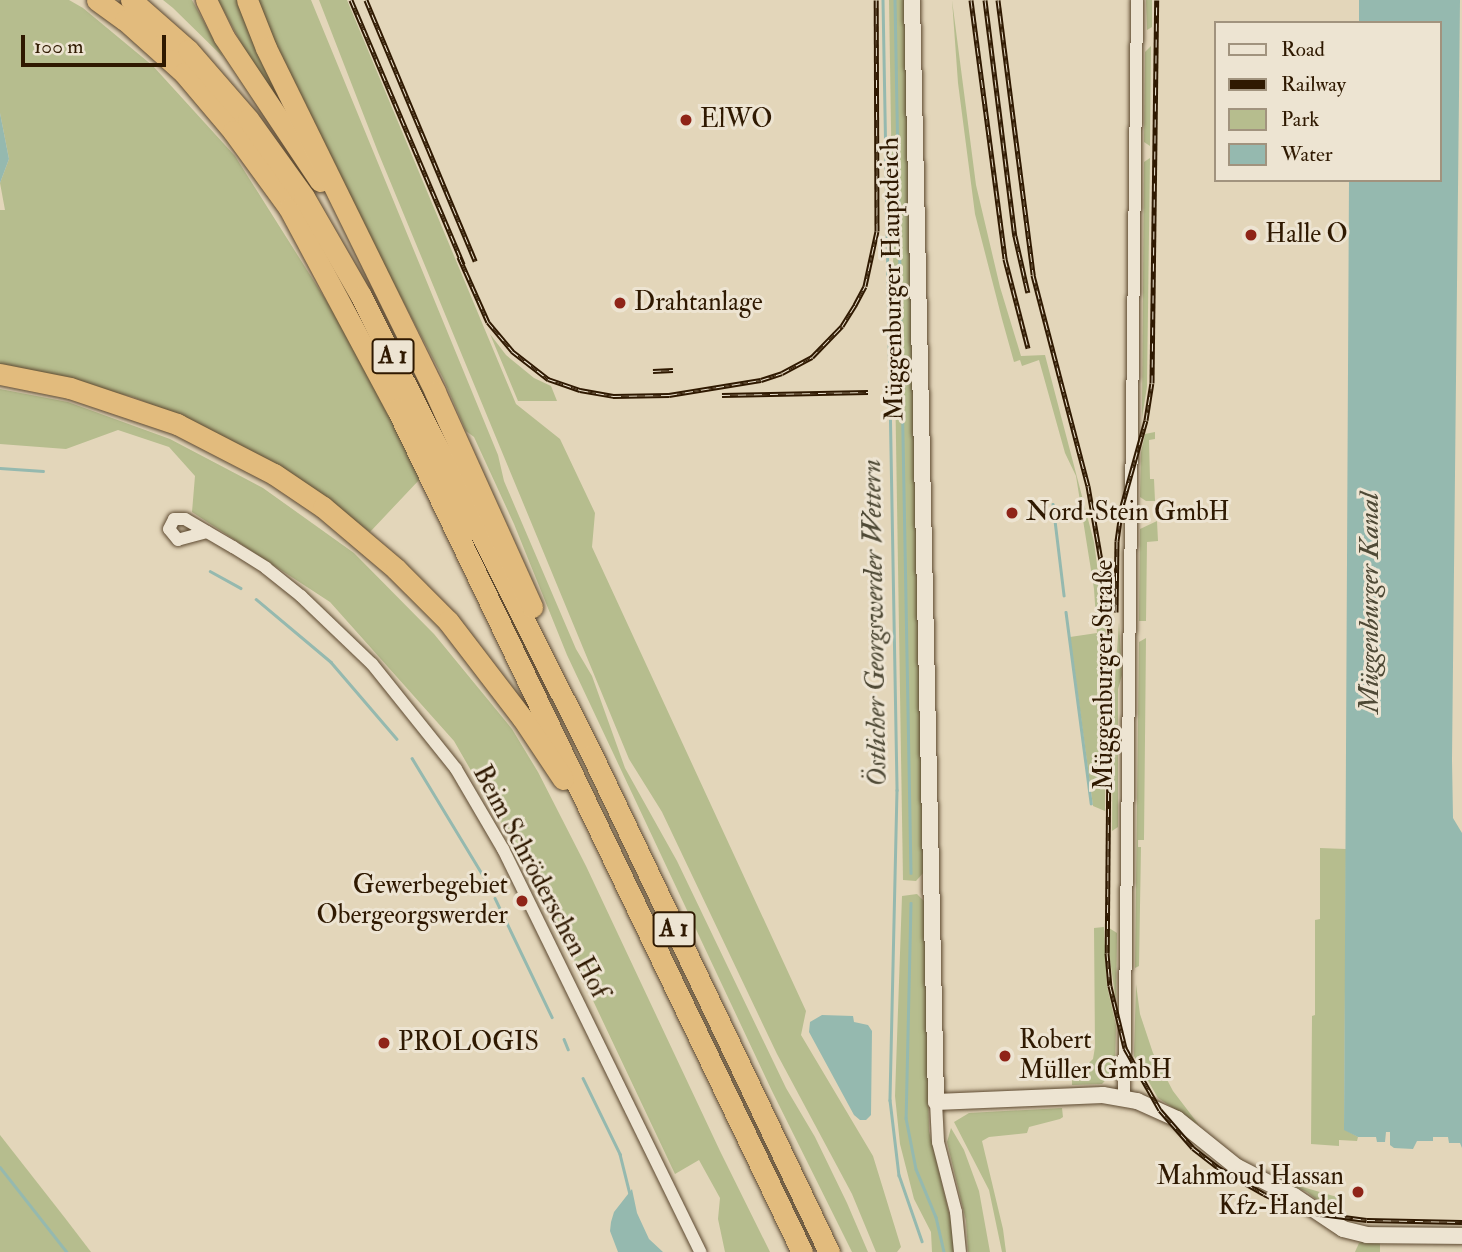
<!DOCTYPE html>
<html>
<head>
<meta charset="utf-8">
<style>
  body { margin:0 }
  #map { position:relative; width:1462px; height:1252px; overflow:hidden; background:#e3d6ba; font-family:"IM FELL Double Pica",serif }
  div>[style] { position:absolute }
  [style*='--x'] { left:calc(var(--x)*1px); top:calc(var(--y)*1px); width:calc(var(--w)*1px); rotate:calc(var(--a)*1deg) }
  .green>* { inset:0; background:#b6bd8e }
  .water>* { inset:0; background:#95b9af }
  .stream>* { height:2.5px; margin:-1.25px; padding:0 1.25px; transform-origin:1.25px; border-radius:1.25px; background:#95b9af }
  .roads { filter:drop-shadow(0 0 2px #5c482f) drop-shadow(0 0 2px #5c482f) }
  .street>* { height:12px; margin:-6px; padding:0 6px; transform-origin:6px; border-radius:6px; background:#ede4d2 }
  .secondary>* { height:16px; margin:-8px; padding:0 8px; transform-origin:8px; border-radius:8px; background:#ede4d2 }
  .highway>* { height:21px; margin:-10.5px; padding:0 10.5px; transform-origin:10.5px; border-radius:10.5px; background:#e2bb7d }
  .rail>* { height:5px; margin-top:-2.5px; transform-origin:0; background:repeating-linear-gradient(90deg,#ede4d2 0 8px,#2f1901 0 16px); box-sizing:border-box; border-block:2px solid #2f1901 }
  .dots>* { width:19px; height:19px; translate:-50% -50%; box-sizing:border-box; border:4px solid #ede4d2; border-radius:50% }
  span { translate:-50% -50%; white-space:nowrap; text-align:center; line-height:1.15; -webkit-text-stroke:6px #ede4d2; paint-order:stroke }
  .shield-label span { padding:2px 5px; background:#ede4d2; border:2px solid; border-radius:5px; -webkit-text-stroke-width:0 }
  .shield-label { font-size:24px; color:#2f1901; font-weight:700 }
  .poi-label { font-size:26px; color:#2f1901 }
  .left { translate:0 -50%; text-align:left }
  .right { translate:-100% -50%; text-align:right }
  .street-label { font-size:26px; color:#2f1901 }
  .water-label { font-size:28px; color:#4e4935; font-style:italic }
  .legend { position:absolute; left:1214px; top:21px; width:228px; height:161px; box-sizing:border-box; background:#ede4d2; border:2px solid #a1937e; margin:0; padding:9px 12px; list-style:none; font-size:21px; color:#2f1901 }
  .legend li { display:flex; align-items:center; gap:14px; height:35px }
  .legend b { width:35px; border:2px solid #a1937e }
  .scale { position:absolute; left:21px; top:35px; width:145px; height:32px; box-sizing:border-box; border:4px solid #2f1901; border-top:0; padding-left:9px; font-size:21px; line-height:24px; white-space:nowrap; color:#2f1901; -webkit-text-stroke:5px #ede4d2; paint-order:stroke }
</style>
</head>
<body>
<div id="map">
  <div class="green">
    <i style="clip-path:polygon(0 0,69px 0,83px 8px,153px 66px,235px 156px,360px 354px,420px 479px,370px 532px,283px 468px,189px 420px,133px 397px,0 366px,0 210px,5px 210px,0 183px,9px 159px,0 113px)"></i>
    <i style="clip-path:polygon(163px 0,192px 0,223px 57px,173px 8px)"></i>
    <i style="clip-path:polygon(218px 0,243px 0,313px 153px,247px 54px)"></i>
    <i style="clip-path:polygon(254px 0,311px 0,498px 455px,504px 481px,576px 649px,592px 676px,625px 768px,677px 861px,786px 1088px,815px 1137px,847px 1203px,868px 1252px,852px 1252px,772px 1091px,567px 655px,514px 524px,474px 437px,466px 431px,443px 378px,319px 140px)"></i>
    <i style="clip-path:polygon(319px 0,347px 0,516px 404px,560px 439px,595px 513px,592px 547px,806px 1011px,801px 1035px,873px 1156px,901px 1247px,897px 1252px,876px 1252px,852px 1194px,777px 1054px,662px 812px,629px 759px,378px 152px)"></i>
    <i style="clip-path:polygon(889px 0,907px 0,924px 872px,916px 881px,903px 880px)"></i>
    <i style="clip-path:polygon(952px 0,976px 185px,1000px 287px,1021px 356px,1045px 355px,1094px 542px,1106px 634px,1105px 811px,1093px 806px,1070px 637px,1097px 633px,1094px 589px,1076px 476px,1065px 453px,1039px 360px,1022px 366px,1020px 360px,1014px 362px,1002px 319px,975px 214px,958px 83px)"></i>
    <i style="clip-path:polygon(1146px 0,1152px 0,1152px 27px,1147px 30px)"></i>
    <i style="clip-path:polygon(1151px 46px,1150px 146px,1144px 142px,1145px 52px)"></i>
    <i style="clip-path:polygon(1150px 158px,1147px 387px,1142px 418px,1144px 162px)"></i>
    <i style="clip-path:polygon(490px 334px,506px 355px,534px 378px,551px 386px,557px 401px,518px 401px)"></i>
    <i style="clip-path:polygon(0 389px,68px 402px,170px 439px,263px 488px,354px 553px,434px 634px,512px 729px,538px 772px,586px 866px,720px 1151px,770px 1252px,725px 1252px,718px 1219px,720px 1198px,699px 1160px,675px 1174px,545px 899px,454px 741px,330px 602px,192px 512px,195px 476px,169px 447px,118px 430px,66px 449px,0 444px)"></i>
    <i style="clip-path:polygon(1155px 432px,1155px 439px,1149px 440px,1150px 479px,1154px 479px,1155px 501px,1146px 501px,1140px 497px,1141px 452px,1145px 434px)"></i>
    <i style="clip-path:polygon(1157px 521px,1158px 541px,1147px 542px,1146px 621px,1139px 621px,1140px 529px)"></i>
    <i style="clip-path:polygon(1119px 622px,1122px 675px,1118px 689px,1118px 827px,1112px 831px,1113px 710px)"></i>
    <i style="clip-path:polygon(1146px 638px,1144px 840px,1138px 840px,1138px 847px,1141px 847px,1139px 966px,1135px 968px,1139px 642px)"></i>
    <i style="clip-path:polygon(1320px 848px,1346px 849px,1344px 1129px,1358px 1137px,1357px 1141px,1339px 1140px,1339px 1146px,1311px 1144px,1312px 1016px,1315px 1015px,1315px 920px,1320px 919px)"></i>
    <i style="clip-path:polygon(917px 894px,924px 901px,929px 1131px,951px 1221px,954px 1252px,932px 1252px,931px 1232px,914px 1199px,900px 1144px,895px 1096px,902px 896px)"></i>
    <i style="clip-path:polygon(1104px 927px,1107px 986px,1116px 1025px,1115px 1070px,1102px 1084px,1072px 1085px,1072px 1079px,1093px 1059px,1095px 1047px,1094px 928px)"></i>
    <i style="clip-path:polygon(1109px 928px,1117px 933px,1116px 1003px,1109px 952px)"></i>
    <i style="clip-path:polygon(1136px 984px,1140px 1014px,1153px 1053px,1173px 1091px,1199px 1125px,1158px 1098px,1134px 1056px)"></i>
    <i style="clip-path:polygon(1062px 1108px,1063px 1117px,1060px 1119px,1029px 1127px,1027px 1133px,989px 1137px,982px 1141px,1003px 1229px,1006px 1252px,1002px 1252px,989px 1190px,954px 1122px,969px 1113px)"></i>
    <i style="clip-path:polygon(951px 1128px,964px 1150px,979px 1191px,990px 1252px,968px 1252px,966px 1221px,947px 1142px)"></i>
    <i style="clip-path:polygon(0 1135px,65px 1218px,91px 1252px,0 1252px)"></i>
    <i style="clip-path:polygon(1282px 1181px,1337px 1197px,1339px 1205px,1322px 1204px,1307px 1192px)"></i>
    <i style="clip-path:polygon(1368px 1240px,1380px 1243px,1380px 1252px,1355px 1252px,1359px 1243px)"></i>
  </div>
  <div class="water">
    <i style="clip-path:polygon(1359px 0,1460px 0,1452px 760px,1453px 818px,1462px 833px,1462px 1148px,1460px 1143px,1449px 1143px,1448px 1137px,1433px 1137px,1433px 1141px,1417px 1141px,1413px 1149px,1394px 1148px,1390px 1145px,1390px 1132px,1386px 1132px,1385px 1142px,1377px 1142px,1376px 1137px,1358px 1137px,1344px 1130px,1349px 180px,1439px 180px,1439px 23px,1359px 23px)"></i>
    <i style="clip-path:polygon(0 113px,9px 159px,0 183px)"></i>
    <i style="clip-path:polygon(822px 1015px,853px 1016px,854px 1022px,868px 1025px,872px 1031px,871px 1115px,866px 1120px,860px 1120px,854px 1115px,809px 1032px,810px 1022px)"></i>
    <i style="clip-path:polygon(632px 1189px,637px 1213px,649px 1239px,663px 1252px,618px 1252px,610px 1231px,611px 1222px,614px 1212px)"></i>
  </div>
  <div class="stream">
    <i style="--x:883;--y:0;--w:790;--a:88.98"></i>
    <i style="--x:897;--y:790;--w:310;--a:91.3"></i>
    <i style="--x:890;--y:1100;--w:76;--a:83.2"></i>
    <i style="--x:899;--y:1175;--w:70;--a:70.8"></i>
    <i style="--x:895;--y:0;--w:873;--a:88.95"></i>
    <i style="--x:0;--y:468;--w:43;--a:4"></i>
    <i style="--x:1053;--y:504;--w:92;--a:83.1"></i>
    <i style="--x:210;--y:571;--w:35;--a:29"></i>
    <i style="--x:256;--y:599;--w:98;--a:40"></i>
    <i style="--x:331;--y:662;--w:101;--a:49.4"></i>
    <i style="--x:1066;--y:612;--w:193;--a:82.5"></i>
    <i style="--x:412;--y:758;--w:139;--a:58.8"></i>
    <i style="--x:495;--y:898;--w:132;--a:64.4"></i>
    <i style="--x:911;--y:903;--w:215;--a:91.3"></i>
    <i style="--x:906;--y:1118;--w:52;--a:78.9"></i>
    <i style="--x:916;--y:1169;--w:52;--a:67.4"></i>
    <i style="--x:936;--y:1217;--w:36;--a:77"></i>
    <i style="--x:564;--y:1039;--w:11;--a:68"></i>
    <i style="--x:583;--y:1078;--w:85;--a:64"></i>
    <i style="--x:620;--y:1154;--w:41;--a:76"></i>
    <i style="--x:0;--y:1167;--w:108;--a:51.8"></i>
  </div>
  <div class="roads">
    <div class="street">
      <i style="--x:207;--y:532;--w:30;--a:165"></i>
      <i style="--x:178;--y:540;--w:14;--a:-129"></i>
      <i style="--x:169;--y:529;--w:11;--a:-63"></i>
      <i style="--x:174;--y:519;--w:11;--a:0"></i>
      <i style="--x:185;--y:519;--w:56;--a:30.3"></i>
      <i style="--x:233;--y:547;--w:39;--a:32"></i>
      <i style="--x:266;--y:568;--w:45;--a:38.7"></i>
      <i style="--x:301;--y:596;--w:98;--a:43.8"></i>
      <i style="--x:372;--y:664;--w:134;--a:51.3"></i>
      <i style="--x:456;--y:769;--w:93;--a:59.6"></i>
      <i style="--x:503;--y:849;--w:449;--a:63.9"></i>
      <i style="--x:1124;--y:1098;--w:1098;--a:-89.32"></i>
      <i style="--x:936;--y:1102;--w:40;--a:87.1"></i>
      <i style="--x:938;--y:1142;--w:72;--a:75.6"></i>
      <i style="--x:956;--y:1212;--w:40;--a:84.3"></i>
    </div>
    <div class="secondary">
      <i style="--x:912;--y:0;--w:1102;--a:88.75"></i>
      <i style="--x:936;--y:1102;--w:167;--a:-2.4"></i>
      <i style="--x:1103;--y:1095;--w:35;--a:10"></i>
      <i style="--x:1137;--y:1101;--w:44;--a:24.2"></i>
      <i style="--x:1177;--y:1119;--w:77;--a:38.7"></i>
      <i style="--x:1237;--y:1167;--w:64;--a:27"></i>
      <i style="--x:1294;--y:1196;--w:59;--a:34"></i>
      <i style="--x:1343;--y:1229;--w:25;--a:14"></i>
      <i style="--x:1367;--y:1235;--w:95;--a:0.6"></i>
    </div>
    <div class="highway">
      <i style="--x:97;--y:0;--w:34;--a:36"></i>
      <i style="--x:125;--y:20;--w:79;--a:41.9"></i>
      <i style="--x:184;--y:73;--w:76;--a:49.8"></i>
      <i style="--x:233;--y:131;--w:95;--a:54"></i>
      <i style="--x:289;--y:208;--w:228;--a:61.8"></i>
      <i style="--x:397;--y:409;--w:935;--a:64.34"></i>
      <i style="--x:131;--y:0;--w:76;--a:41.3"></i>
      <i style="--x:188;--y:50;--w:91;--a:49"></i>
      <i style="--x:248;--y:119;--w:96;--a:54.3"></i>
      <i style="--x:304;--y:197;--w:114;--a:60.1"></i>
      <i style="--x:361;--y:296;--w:514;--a:63.29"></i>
      <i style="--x:592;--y:755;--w:551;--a:64.51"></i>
      <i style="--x:206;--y:0;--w:41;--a:64.1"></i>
      <i style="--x:224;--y:37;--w:173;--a:56.3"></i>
      <i style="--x:247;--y:0;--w:52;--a:68.4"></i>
      <i style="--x:266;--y:48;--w:383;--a:63.8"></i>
      <i style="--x:435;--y:392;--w:236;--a:65.7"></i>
      <i style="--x:0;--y:374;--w:71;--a:11.3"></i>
      <i style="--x:70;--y:388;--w:113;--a:18.6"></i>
      <i style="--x:177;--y:424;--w:109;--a:27.3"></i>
      <i style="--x:274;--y:474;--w:59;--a:34"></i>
      <i style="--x:323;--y:507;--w:96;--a:40.3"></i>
      <i style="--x:396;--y:569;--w:74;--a:45"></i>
      <i style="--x:448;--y:621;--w:123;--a:52.6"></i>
      <i style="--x:523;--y:719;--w:72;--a:56.3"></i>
    </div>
  </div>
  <div class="rail">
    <i style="--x:351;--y:0;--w:287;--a:67"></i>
    <i style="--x:366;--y:0;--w:283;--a:67.3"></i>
    <i style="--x:971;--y:0;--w:261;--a:82.5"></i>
    <i style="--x:1005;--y:259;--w:92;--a:75.5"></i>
    <i style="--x:985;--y:0;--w:238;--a:82.8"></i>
    <i style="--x:1015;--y:236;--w:58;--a:77.2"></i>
    <i style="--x:998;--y:0;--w:277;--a:82.7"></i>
    <i style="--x:1033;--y:275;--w:218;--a:75.4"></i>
    <i style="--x:1088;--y:486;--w:98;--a:80.1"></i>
    <i style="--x:1105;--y:583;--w:50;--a:84.3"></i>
    <i style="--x:1110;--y:633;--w:320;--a:90.5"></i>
    <i style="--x:1107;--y:953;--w:33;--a:85"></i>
    <i style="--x:1110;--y:986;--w:64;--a:76.4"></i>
    <i style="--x:1125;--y:1048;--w:71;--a:60.6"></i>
    <i style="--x:1160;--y:1110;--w:50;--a:49"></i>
    <i style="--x:1193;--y:1148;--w:31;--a:38"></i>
    <i style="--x:1217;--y:1167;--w:54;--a:29.9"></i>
    <i style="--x:1264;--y:1194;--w:31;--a:25"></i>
    <i style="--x:1292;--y:1207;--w:30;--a:14"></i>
    <i style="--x:1321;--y:1214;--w:46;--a:7.4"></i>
    <i style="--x:1367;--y:1220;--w:95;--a:1.2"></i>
    <i style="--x:459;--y:257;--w:71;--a:66"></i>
    <i style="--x:488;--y:322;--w:38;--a:50"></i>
    <i style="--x:512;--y:351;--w:46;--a:37.9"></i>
    <i style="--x:548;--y:379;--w:34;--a:19"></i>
    <i style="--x:580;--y:390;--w:34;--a:10"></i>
    <i style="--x:613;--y:396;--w:56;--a:-1"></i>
    <i style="--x:669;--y:395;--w:93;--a:-9.3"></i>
    <i style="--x:761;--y:380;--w:22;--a:-18"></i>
    <i style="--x:782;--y:373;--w:34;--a:-28"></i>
    <i style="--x:812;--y:357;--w:43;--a:-45.9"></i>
    <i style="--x:842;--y:326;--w:25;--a:-58"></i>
    <i style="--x:855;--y:305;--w:21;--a:-62"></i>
    <i style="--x:865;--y:286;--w:56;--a:-77.7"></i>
    <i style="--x:877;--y:231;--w:231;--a:-90.2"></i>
    <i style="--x:653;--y:371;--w:20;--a:-3"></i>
    <i style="--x:722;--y:395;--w:146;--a:-1.2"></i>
    <i style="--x:1116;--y:612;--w:71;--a:-89.2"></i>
    <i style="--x:1117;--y:541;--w:35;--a:-82"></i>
    <i style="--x:1122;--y:506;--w:89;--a:-74.4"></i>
    <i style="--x:1146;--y:420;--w:37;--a:-81"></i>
    <i style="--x:1152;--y:383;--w:383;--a:-89.3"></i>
  </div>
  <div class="dots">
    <i style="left:686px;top:120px;background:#8f2418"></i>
    <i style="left:1251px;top:235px;background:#8f2418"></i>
    <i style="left:620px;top:303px;background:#8f2418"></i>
    <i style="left:1012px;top:513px;background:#8f2418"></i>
    <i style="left:522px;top:901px;background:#8f2418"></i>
    <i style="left:384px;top:1043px;background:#8f2418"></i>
    <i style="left:1005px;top:1056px;background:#8f2418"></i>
    <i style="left:1358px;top:1192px;background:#8f2418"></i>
  </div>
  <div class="shield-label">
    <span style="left:393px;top:356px">A 1</span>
    <span style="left:674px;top:929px">A 1</span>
  </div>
  <div class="poi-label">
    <span class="left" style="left:700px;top:120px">ElWO</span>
    <span class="left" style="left:1265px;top:235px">Halle O</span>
    <span class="left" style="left:634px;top:303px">Drahtanlage</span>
    <span class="left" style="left:1026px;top:513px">Nord-Stein GmbH</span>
    <span class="right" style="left:508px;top:901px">Gewerbegebiet<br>Obergeorgswerder</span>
    <span class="left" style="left:1019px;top:1056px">Robert<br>Müller GmbH</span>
    <span class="left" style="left:398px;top:1043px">PROLOGIS</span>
    <span class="right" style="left:1344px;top:1192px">Mahmoud Hassan<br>Kfz-Handel</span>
  </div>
  <div class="street-label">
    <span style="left:893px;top:279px;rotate:-91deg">Müggenburger Hauptdeich</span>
    <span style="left:1105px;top:675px;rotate:-90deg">Müggenburger Straße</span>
    <span style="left:540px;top:882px;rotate:62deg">Beim Schröderschen Hof</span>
  </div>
  <div class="water-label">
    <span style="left:1370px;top:603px;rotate:-90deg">Müggenburger Kanal</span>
    <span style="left:875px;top:623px;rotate:-91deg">Östlicher Georgswerder Wettern</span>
  </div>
  <ul class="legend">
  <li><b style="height:9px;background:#ede4d2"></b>Road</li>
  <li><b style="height:9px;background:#2f1901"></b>Railway</li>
  <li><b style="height:19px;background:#b6bd8e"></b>Park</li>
  <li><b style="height:19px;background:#95b9af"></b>Water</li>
  </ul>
  <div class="scale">100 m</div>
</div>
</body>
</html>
